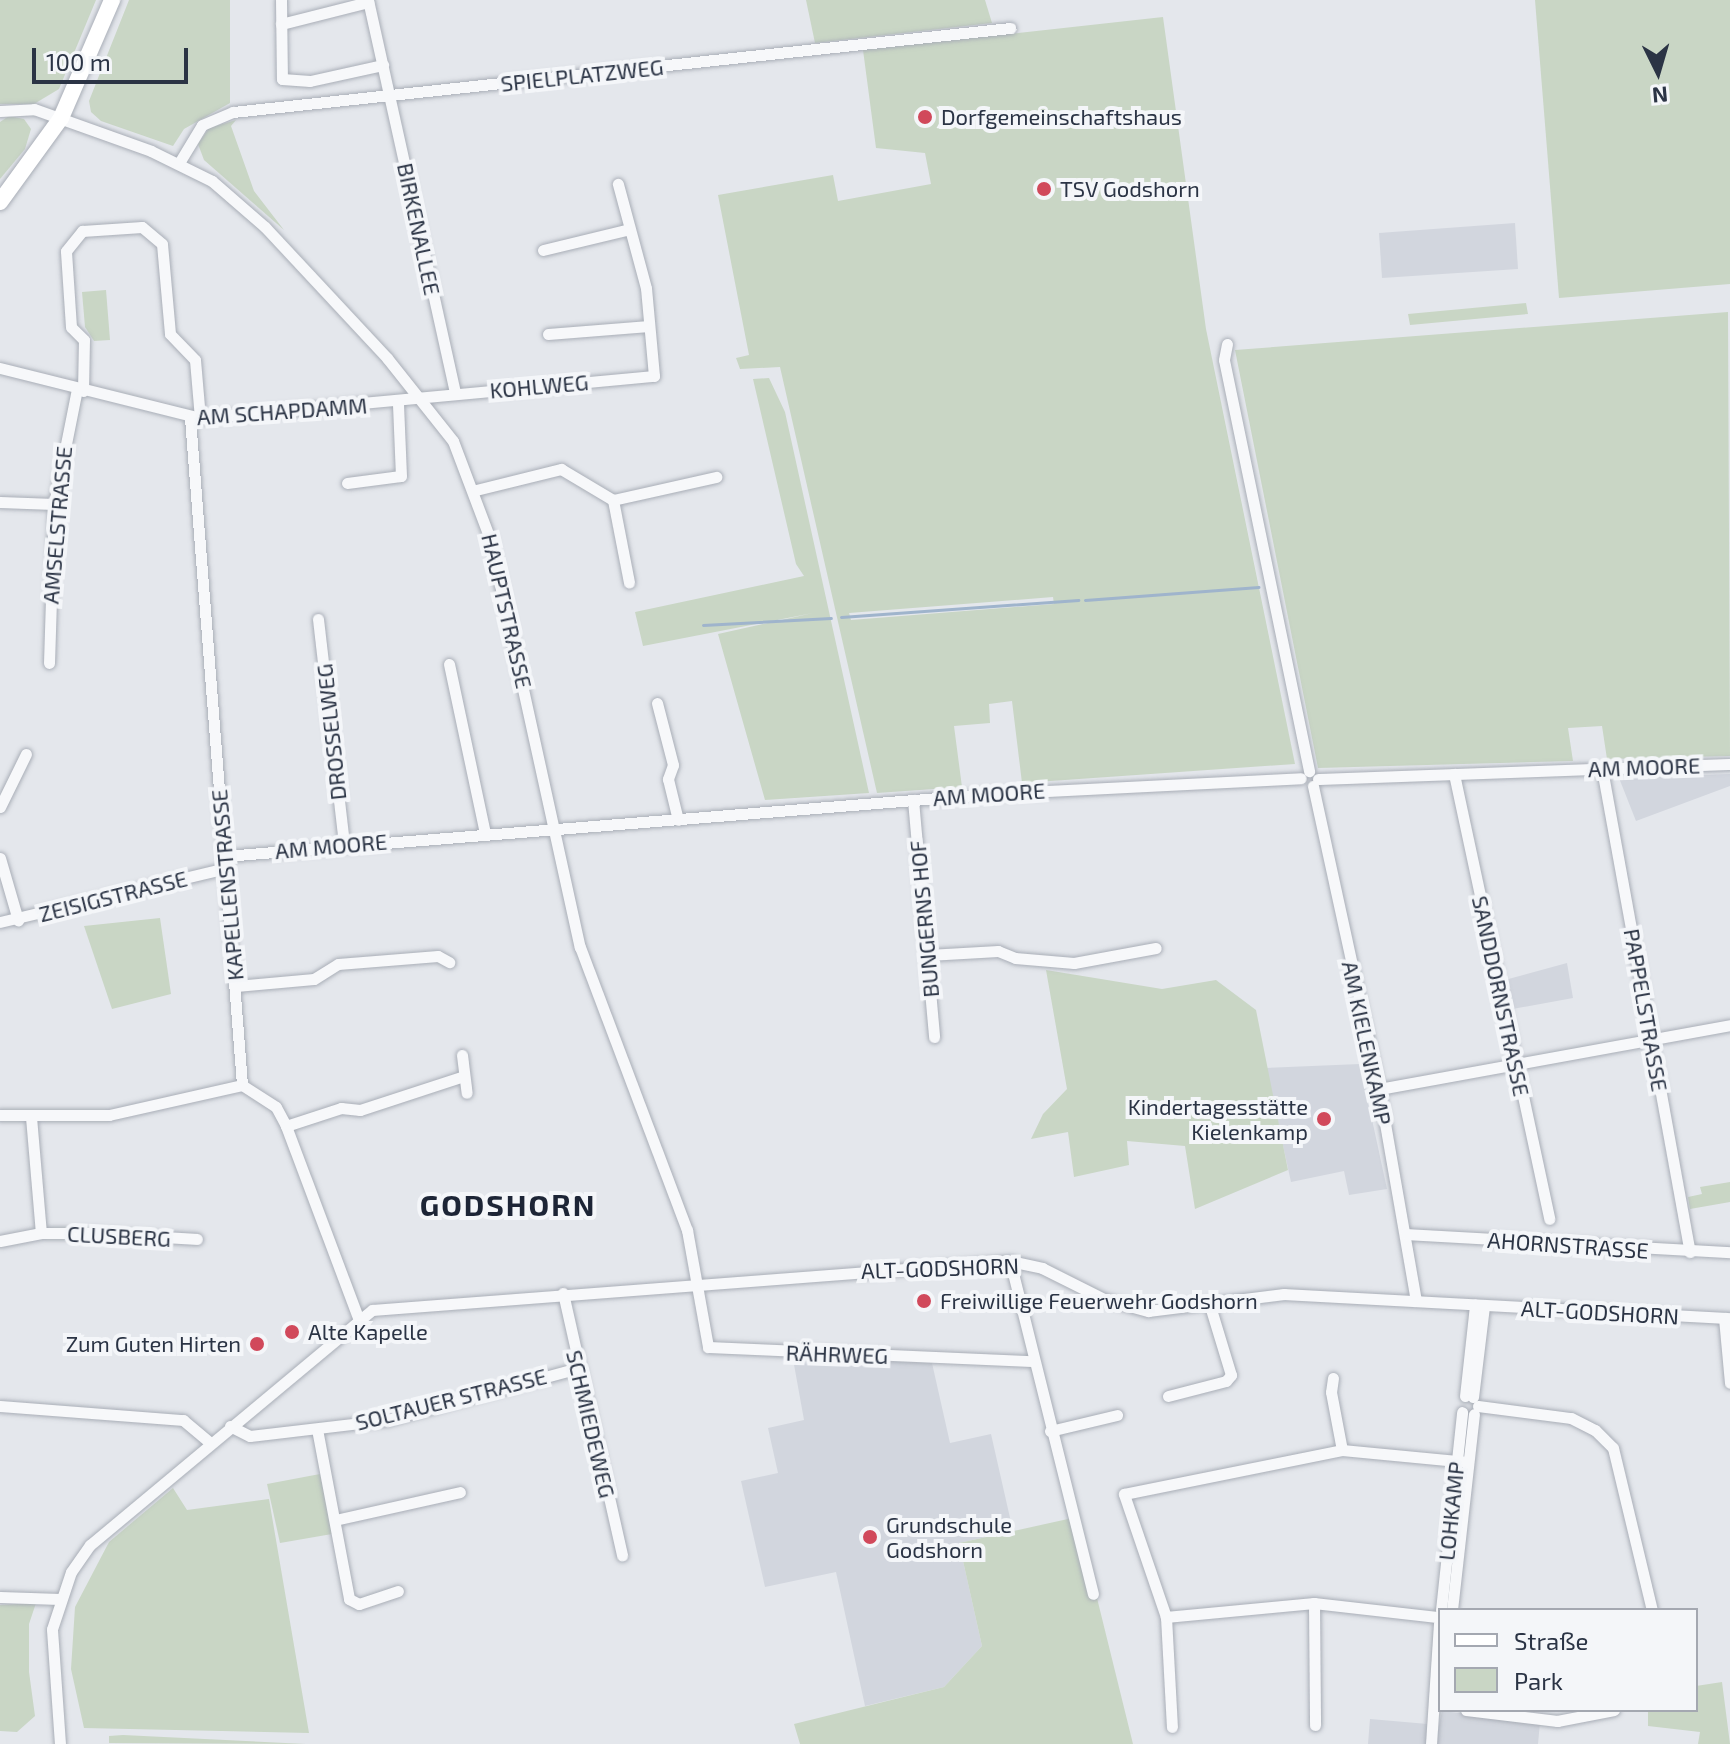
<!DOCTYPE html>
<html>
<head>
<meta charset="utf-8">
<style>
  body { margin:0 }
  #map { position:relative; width:1730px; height:1744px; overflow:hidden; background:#e4e7ec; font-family:"Exo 2",sans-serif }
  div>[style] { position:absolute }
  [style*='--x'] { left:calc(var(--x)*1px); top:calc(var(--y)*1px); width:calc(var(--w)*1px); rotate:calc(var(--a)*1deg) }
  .built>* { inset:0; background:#d2d6de }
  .green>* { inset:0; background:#c9d6c5 }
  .stream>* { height:3px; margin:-1.5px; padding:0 1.5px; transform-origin:1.5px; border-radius:1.5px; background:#9fb4cc }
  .roads { filter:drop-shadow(0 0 2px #a9aeb7) drop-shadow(0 0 2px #a9aeb7) }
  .street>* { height:11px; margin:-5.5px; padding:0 5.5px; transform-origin:5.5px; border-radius:5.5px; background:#f7f8fa }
  .secondary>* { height:16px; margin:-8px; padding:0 8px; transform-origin:8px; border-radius:8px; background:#fff }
  .dots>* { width:22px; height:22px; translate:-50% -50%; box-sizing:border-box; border:4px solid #f4f6f9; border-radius:50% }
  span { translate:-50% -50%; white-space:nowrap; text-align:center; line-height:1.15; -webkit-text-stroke:8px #f4f6f9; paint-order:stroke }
  .street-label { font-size:22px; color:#2b3445 }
  .poi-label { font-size:22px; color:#2b3445 }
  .left { translate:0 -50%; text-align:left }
  .right { translate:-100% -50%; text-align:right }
  .district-label { font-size:30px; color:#1d2536; font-weight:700; letter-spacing:2px }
  .legend { position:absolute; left:1438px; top:1608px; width:260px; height:104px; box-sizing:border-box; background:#f4f6f9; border:2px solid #a4a8b1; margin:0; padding:10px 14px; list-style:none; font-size:24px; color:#2b3445 }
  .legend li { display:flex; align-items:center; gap:16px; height:40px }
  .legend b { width:40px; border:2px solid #a4a8b1 }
  .north { position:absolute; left:1618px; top:32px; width:80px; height:80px; -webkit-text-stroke:6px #f4f6f9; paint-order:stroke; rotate:175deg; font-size:22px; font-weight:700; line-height:32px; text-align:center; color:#2b3445 }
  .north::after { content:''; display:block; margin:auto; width:28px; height:36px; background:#2b3445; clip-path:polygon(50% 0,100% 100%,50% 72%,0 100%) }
  .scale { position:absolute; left:32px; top:48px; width:156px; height:36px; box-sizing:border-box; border:4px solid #2b3445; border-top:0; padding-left:10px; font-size:24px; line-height:28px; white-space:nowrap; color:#2b3445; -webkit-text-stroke:6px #f4f6f9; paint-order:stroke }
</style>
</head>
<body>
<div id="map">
  <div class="built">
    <i style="clip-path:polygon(1515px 223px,1518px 269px,1382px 278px,1379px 233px)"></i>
    <i style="clip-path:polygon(1730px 774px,1730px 786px,1636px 821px,1619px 778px)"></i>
    <i style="clip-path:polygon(1567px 963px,1573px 998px,1507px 1010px,1501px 981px)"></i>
    <i style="clip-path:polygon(1360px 1064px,1387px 1189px,1349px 1195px,1344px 1171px,1291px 1182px,1266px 1068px)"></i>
    <i style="clip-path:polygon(793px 1359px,932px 1363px,950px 1443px,991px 1434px,1013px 1531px,959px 1543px,982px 1646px,944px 1687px,865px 1706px,836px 1572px,765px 1587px,741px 1481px,778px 1473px,768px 1428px,804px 1420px)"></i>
    <i style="clip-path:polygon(1442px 1711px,1540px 1722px,1538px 1744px,1368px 1744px,1370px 1719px,1439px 1725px)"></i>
  </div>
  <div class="green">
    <i style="clip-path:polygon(0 0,96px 0,59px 89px,34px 104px,0 104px)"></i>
    <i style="clip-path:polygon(129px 0,230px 0,230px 103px,184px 129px,173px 146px,101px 121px,91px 112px,89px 101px)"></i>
    <i style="clip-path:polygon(806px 0,985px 0,992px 23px,815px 43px)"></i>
    <i style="clip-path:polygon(1535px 0,1730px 0,1730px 284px,1559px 298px)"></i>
    <i style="clip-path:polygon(evenodd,1163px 17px,1206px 329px,1295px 764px,1022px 783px,1012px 701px,989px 704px,990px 723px,954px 726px,962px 787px,877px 793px,780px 367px,740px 369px,736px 358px,749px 355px,718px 195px,833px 175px,838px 201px,931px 184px,925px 153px,876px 148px,863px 50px,1163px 17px,1053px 597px,1054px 604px,851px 620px,849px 613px,1053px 597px)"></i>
    <i style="clip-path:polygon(9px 116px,24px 119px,31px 129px,25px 149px,0 179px,0 122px)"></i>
    <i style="clip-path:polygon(236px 120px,231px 126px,254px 191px,284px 230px,204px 160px,198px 144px,209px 128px)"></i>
    <i style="clip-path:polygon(106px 290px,110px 340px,94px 341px,85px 327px,82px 292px)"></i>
    <i style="clip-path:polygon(1526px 303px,1528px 314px,1410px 325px,1408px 314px)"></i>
    <i style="clip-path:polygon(1728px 312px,1730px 756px,1607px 759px,1602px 726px,1568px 728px,1573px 761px,1318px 768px,1235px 350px)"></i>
    <i style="clip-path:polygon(769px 378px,785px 412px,869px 793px,765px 800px,718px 634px,813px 613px,643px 646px,635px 612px,804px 576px,796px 564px,753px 379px)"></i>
    <i style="clip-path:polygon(160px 918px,171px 994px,112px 1009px,84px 926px)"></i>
    <i style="clip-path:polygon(1046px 970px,1162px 989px,1216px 980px,1256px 1010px,1288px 1170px,1195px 1209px,1185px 1146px,1127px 1141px,1129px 1165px,1074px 1177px,1068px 1132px,1031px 1139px,1043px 1114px,1067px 1089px)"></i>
    <i style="clip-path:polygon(1730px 1182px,1730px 1202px,1690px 1209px,1688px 1197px,1702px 1194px,1700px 1187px)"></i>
    <i style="clip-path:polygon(320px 1474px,332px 1534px,280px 1543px,267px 1484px)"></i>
    <i style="clip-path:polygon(173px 1488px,187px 1510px,269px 1499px,309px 1733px,84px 1728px,71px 1669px,75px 1607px,109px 1542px)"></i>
    <i style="clip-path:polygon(1077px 1517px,1133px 1744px,800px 1744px,794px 1724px,944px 1687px,982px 1646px,959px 1543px)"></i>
    <i style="clip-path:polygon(36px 1603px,29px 1624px,29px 1672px,35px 1716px,17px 1732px,0 1731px,0 1605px)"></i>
    <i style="clip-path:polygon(1722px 1682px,1730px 1744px,1698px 1744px,1700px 1732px,1648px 1726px,1648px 1710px,1696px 1710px,1696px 1686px)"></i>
    <i style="clip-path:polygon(123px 1735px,306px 1744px,109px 1743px,109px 1736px)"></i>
  </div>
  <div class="stream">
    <i style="--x:1085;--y:600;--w:174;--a:-4.3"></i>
    <i style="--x:841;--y:617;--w:238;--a:-4.1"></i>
    <i style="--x:703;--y:625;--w:128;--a:-3.1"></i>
  </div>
  <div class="roads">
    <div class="street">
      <i style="--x:281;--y:0;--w:79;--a:89.3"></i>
      <i style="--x:282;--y:79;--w:28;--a:4"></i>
      <i style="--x:310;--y:81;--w:75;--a:-12.4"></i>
      <i style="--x:368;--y:0;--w:403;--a:77.5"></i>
      <i style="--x:281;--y:24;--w:90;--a:-14.2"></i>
      <i style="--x:0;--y:111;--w:34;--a:-3"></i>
      <i style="--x:34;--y:109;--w:124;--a:19.7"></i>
      <i style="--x:151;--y:151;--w:68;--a:26.2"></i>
      <i style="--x:212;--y:181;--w:70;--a:41"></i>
      <i style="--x:265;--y:227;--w:179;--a:47"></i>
      <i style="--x:387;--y:358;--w:106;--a:51.5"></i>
      <i style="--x:453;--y:441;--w:105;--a:69.3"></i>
      <i style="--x:490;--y:539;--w:418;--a:77.6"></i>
      <i style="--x:580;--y:947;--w:303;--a:69.3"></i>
      <i style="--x:687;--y:1230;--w:119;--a:79.8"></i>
      <i style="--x:708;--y:1347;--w:324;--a:2.5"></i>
      <i style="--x:179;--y:163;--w:44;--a:-58.8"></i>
      <i style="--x:202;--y:125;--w:34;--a:-23"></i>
      <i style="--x:233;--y:112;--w:782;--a:-6.17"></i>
      <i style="--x:543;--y:250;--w:89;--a:-13.6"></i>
      <i style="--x:548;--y:334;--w:101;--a:-4.5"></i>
      <i style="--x:1227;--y:344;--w:16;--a:101"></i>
      <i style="--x:1224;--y:360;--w:420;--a:78.3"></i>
      <i style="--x:0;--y:368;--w:206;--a:14"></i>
      <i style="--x:200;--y:418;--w:456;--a:-5.3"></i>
      <i style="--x:654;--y:376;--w:88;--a:-95.2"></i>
      <i style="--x:646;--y:288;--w:108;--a:-105.1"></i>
      <i style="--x:83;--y:391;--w:51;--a:-88.9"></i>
      <i style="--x:84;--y:340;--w:18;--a:-135"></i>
      <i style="--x:71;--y:327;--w:76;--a:-93.8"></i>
      <i style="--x:66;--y:251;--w:26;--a:-51"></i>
      <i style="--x:82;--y:231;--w:60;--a:-3.8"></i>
      <i style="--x:142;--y:227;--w:26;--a:40"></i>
      <i style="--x:162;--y:244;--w:90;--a:84.9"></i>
      <i style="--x:170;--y:334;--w:36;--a:46"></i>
      <i style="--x:195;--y:360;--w:58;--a:85.1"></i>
      <i style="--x:190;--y:418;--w:669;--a:85.54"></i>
      <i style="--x:347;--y:483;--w:54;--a:-7.4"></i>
      <i style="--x:401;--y:476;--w:73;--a:-92.4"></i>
      <i style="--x:476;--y:490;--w:88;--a:-13.9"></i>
      <i style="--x:561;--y:469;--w:61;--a:30.8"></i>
      <i style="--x:613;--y:500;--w:106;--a:-12.6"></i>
      <i style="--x:613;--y:500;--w:84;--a:79"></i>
      <i style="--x:0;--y:502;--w:54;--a:2.1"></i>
      <i style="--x:318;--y:619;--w:226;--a:83.4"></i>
      <i style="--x:49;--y:663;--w:159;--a:-88.2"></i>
      <i style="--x:54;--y:504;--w:117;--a:-78.7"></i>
      <i style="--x:449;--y:664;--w:174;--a:78"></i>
      <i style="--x:657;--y:703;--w:64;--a:75.5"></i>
      <i style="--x:673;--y:765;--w:15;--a:110"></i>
      <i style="--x:668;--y:779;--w:42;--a:76.3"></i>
      <i style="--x:1602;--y:769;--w:491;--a:79.7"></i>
      <i style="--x:1454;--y:774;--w:455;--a:77.9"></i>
      <i style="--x:1318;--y:779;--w:412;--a:-2.1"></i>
      <i style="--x:1313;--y:786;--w:310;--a:77.7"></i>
      <i style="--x:1379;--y:1089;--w:215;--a:80.1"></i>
      <i style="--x:913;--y:800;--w:238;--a:84.9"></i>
      <i style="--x:0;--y:807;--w:59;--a:-63.9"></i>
      <i style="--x:225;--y:856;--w:766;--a:-4.65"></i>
      <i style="--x:988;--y:794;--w:313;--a:-2.9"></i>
      <i style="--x:0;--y:858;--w:65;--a:73.8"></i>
      <i style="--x:0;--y:922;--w:232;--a:-13.4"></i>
      <i style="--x:928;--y:955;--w:70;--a:-3.3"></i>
      <i style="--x:998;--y:951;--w:18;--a:22"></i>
      <i style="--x:1015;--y:958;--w:59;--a:4.8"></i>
      <i style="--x:1074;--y:963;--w:83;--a:-10.4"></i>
      <i style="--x:236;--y:986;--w:78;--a:-5.1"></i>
      <i style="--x:314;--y:979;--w:28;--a:-32"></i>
      <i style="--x:338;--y:964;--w:100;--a:-4.6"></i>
      <i style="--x:438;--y:956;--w:13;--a:29"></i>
      <i style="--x:462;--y:1055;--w:38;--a:83"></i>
      <i style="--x:242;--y:1085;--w:40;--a:32.9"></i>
      <i style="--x:276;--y:1107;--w:21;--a:62"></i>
      <i style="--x:286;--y:1126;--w:205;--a:69.4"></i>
      <i style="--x:1379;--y:1089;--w:357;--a:-10.3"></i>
      <i style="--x:0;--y:1115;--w:109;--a:0"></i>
      <i style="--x:109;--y:1115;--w:136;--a:-12.7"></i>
      <i style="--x:31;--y:1117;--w:116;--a:85.1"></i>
      <i style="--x:286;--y:1126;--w:58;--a:-18.1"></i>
      <i style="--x:341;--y:1108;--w:19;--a:6"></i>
      <i style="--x:360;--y:1110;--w:109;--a:-18.1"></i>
      <i style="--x:1406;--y:1234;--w:324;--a:3.2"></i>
      <i style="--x:0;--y:1241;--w:42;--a:-11"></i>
      <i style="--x:41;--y:1233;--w:55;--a:0"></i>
      <i style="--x:96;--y:1233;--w:101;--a:3.4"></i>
      <i style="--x:1010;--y:1261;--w:343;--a:76"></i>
      <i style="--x:563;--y:1293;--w:269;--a:77.3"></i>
      <i style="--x:1724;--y:1318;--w:65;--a:84.7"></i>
      <i style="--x:1333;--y:1378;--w:14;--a:98"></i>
      <i style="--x:1331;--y:1392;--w:59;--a:79.3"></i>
      <i style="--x:1168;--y:1396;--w:60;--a:-14.5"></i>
      <i style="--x:1226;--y:1381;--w:8;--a:-50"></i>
      <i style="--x:1231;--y:1375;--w:72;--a:-106.9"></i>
      <i style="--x:1465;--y:1396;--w:92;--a:-83.7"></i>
      <i style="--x:1473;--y:1397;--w:92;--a:-83.1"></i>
      <i style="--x:0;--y:1406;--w:184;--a:4.4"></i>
      <i style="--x:183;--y:1420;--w:35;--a:40"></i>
      <i style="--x:1478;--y:1406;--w:94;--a:7.4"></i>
      <i style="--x:1571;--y:1418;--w:27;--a:27"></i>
      <i style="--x:1595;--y:1430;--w:25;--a:45"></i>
      <i style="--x:1613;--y:1448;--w:167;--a:76.5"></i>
      <i style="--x:230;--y:1426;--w:22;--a:27"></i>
      <i style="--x:250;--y:1436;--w:138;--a:-6.7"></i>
      <i style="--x:387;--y:1420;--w:198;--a:-15.2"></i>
      <i style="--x:317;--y:1429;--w:173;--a:79.3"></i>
      <i style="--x:349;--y:1599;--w:11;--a:27"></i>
      <i style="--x:359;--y:1604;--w:41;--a:-18.4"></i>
      <i style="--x:1050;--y:1431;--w:69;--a:-13.4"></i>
      <i style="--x:335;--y:1520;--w:128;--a:-12.6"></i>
      <i style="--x:0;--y:1597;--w:60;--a:1.9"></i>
      <i style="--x:1314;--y:1603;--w:122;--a:89.5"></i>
      <i style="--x:1441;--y:1610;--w:199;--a:-83.9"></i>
      <i style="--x:1452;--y:1610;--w:197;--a:-83.6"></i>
      <i style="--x:1166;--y:1617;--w:110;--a:86.9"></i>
      <i style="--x:1437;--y:1617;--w:124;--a:-173.5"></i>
      <i style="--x:1314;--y:1603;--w:149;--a:174.6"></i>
      <i style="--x:1166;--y:1617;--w:130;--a:-108.9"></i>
      <i style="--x:1124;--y:1494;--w:222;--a:-11.4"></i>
      <i style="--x:1342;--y:1450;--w:126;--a:5.5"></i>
      <i style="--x:1466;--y:1710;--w:92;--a:6.9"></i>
      <i style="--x:1557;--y:1721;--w:58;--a:-10.9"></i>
      <i style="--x:60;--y:1744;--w:115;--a:-94"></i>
      <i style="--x:52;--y:1629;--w:60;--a:-71.6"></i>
      <i style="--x:71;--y:1572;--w:33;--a:-55"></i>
      <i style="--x:90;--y:1545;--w:367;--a:-39.8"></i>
      <i style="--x:372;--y:1310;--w:640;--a:-4.39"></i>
      <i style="--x:1010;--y:1261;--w:33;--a:12"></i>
      <i style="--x:1042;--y:1268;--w:69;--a:26.6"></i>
      <i style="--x:1104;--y:1299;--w:46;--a:15.3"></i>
      <i style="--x:1148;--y:1311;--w:137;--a:-7.1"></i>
      <i style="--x:1284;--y:1294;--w:447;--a:3.1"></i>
      <i style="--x:1431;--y:1744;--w:121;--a:-86.2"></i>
    </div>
    <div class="secondary">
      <i style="--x:0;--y:202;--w:104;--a:-54"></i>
      <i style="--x:61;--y:118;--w:129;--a:-66.6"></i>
    </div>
  </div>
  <div class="dots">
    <i style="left:925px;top:117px;background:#d1495b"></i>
    <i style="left:1044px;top:189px;background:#d1495b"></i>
    <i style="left:1324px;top:1119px;background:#d1495b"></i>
    <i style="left:924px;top:1301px;background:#d1495b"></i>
    <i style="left:292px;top:1332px;background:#d1495b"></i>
    <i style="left:257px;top:1344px;background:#d1495b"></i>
    <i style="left:870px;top:1537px;background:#d1495b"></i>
  </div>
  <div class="street-label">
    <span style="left:582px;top:75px;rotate:-6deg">SPIELPLATZWEG</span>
    <span style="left:419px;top:229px;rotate:78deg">BIRKENALLEE</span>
    <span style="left:539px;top:386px;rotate:-5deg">KOHLWEG</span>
    <span style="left:282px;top:411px;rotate:-4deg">AM SCHAPDAMM</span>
    <span style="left:57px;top:525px;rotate:-85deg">AMSELSTRASSE</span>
    <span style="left:507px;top:611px;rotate:77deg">HAUPTSTRASSE</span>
    <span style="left:331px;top:732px;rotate:-96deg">DROSSELWEG</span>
    <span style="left:1644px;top:767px;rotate:-2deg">AM MOORE</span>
    <span style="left:989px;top:794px;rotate:-4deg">AM MOORE</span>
    <span style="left:331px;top:846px;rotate:-5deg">AM MOORE</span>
    <span style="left:227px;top:885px;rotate:-95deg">KAPELLENSTRASSE</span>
    <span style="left:113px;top:896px;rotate:-14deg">ZEISIGSTRASSE</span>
    <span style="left:924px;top:919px;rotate:-95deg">BUNGERNS HOF</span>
    <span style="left:1501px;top:996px;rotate:78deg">SANDDORNSTRASSE</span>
    <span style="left:1646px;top:1010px;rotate:80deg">PAPPELSTRASSE</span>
    <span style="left:1367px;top:1043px;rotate:78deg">AM KIELENKAMP</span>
    <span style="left:119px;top:1236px;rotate:3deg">CLUSBERG</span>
    <span style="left:1568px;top:1245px;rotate:4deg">AHORNSTRASSE</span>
    <span style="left:940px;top:1268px;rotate:-2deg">ALT-GODSHORN</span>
    <span style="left:1600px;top:1312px;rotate:3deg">ALT-GODSHORN</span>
    <span style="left:837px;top:1354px;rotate:2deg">RÄHRWEG</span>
    <span style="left:451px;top:1399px;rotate:-14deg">SOLTAUER STRASSE</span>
    <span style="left:591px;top:1424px;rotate:77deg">SCHMIEDEWEG</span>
    <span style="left:1451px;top:1511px;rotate:-84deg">LOHKAMP</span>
  </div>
  <div class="poi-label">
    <span class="left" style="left:941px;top:117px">Dorfgemeinschaftshaus</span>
    <span class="left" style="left:1060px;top:189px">TSV Godshorn</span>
    <span class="right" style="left:1308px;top:1119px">Kindertagesstätte<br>Kielenkamp</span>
    <span class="left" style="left:940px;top:1301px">Freiwillige Feuerwehr Godshorn</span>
    <span class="left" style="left:308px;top:1332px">Alte Kapelle</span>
    <span class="right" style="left:241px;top:1344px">Zum Guten Hirten</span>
    <span class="left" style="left:886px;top:1537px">Grundschule<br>Godshorn</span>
  </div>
  <div class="district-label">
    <span style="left:508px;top:1204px">GODSHORN</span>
  </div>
  <ul class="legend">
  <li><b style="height:10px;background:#fff"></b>Straße</li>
  <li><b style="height:22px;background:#c9d6c5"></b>Park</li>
  </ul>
  <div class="north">N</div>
  <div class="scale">100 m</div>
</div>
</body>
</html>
